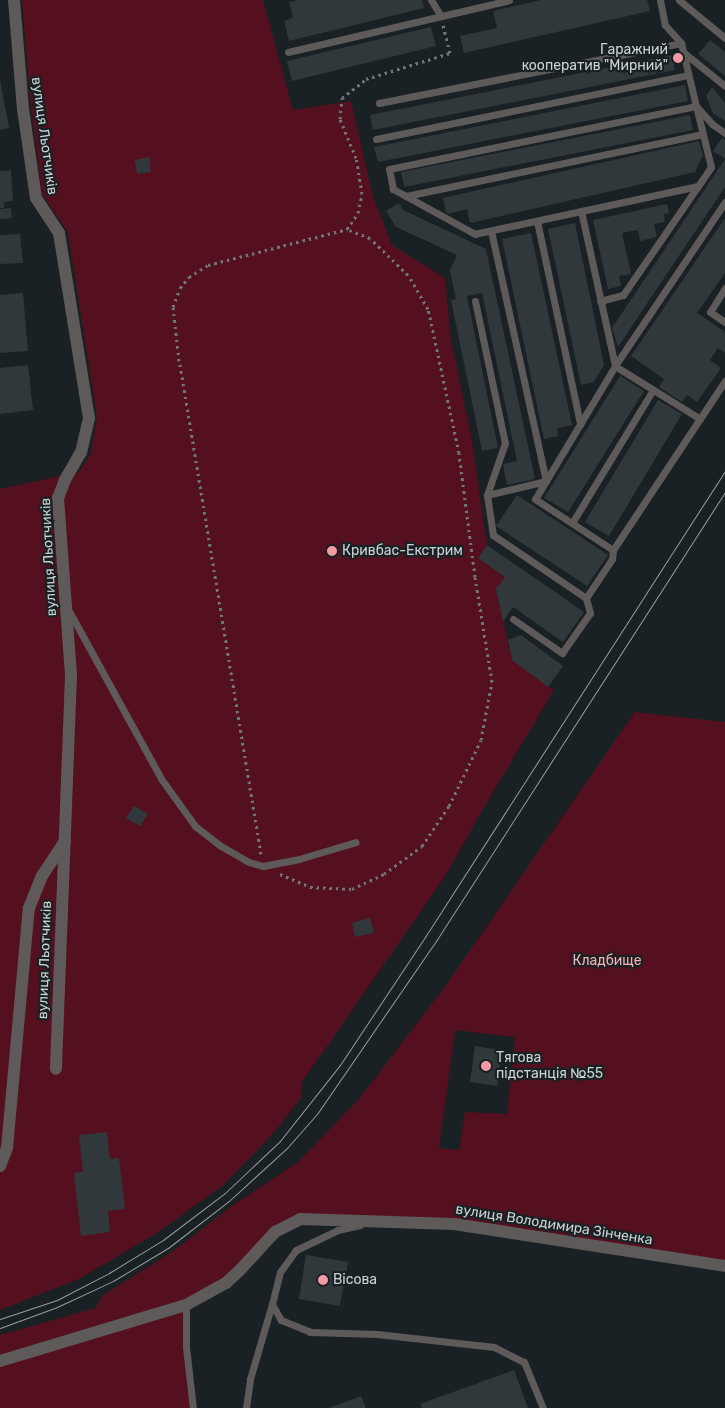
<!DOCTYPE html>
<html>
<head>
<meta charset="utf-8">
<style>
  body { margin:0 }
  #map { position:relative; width:725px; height:1408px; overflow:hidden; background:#192124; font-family:Rubik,sans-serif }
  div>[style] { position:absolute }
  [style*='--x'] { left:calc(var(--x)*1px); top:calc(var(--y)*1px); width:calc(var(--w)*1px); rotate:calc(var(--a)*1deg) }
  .green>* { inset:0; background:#54101e }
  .building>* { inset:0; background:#30383b }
  .path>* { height:3px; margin-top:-1.5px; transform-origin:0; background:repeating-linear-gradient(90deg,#707779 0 2.5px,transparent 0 6.5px) }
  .service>* { height:7px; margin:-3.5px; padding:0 3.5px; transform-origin:3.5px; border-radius:3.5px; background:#5e5a5a }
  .minor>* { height:12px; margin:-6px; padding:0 6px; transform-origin:6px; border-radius:6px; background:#5e5a5a }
  .tram>* { height:1px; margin:-0.5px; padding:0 0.5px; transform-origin:0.5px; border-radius:0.5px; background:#979d9f }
  .dots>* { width:14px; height:14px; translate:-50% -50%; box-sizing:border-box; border:2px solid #192124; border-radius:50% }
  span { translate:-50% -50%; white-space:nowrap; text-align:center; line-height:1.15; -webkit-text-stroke:4.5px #192124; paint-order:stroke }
  .poi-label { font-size:14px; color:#cdd2d4 }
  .right { translate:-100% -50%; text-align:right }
  .left { translate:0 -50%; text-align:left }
  .street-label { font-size:14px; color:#cdd2d4 }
  .park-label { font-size:14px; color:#f7b1b6 }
</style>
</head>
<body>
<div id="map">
  <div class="green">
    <i style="clip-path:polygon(22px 0,263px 0,293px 110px,351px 101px,373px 197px,392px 245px,445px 278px,451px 341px,472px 440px,487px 545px,478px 558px,505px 577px,496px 590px,512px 660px,554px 690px,483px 809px,444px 878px,302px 1082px,301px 1098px,271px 1136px,222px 1186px,157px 1233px,79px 1279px,0 1310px,0 489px,79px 472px,91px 453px,97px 417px,68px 232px,42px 194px,31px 108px)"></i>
    <i style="clip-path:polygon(evenodd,635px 712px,725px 722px,725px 1266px,454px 1224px,300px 1219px,275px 1232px,240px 1270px,186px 1305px,193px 1408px,0 1408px,0 1335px,95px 1308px,102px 1296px,176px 1249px,233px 1205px,298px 1162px,359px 1099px,444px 988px,635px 712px,455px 1030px,515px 1037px,507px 1114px,465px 1112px,459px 1150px,439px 1148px,455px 1030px)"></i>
  </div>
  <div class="building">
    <i style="clip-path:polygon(298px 0,422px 0,424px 8px,289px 41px,284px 21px,293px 18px,289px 2px)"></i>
    <i style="clip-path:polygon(541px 0,647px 0,650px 11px,464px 53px,460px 36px,497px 28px,493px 11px)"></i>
    <i style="clip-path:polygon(431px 27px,436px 46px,292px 81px,287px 61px)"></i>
    <i style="clip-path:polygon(710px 40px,725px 52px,725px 76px,698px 54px)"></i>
    <i style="clip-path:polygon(672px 55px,675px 70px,373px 130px,370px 115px)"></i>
    <i style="clip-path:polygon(0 79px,9px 128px,0 130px)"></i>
    <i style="clip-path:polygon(685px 85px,688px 101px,378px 162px,374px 147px)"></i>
    <i style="clip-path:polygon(712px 87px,725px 103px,725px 121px,713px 113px,706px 96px)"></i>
    <i style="clip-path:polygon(690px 115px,693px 130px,404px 187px,401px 172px)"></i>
    <i style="clip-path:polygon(722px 138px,725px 140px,725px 159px,713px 151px)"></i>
    <i style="clip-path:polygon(699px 141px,703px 155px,695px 172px,470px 223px,467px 209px,447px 214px,443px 198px)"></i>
    <i style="clip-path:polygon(149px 157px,151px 172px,137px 174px,135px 160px)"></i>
    <i style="clip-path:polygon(725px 159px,725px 187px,618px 347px,612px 328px)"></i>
    <i style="clip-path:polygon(11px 170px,13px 201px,4px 202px,4px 208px,0 208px,0 171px)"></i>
    <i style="clip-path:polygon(399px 203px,403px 210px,486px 249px,535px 479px,507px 485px,503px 464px,517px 461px,482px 293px,467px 296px,498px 448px,482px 451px,451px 300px,456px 299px,450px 270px,457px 255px,396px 227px,386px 211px)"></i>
    <i style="clip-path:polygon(667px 204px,669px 213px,664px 214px,665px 222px,654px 224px,657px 237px,640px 241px,638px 230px,622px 233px,631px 274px,619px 276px,621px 286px,608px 289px,593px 220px)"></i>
    <i style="clip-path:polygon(11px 208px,12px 218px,0 219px,0 209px)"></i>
    <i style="clip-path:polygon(725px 218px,725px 273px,697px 313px,725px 332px,725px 353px,718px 348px,710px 360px,721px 368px,697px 402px,687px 395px,682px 402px,659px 387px,664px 379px,631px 356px)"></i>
    <i style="clip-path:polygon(575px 223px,604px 365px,594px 382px,581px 385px,548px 229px)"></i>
    <i style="clip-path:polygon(531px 233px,572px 425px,557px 428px,558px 436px,544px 439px,502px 239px)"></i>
    <i style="clip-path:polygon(20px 234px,23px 263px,0 264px,0 235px)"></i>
    <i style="clip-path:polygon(23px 293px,28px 351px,0 353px,0 295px)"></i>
    <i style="clip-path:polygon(28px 365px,33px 410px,0 414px,0 368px)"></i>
    <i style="clip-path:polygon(620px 376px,644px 391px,568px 512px,544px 498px)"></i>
    <i style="clip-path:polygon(658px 400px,682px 414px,609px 536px,585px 522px)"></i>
    <i style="clip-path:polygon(517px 495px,608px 555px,587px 586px,496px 526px)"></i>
    <i style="clip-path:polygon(487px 545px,584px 612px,563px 642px,513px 607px,503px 622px,496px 589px,505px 577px,478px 558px)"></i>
    <i style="clip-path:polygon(521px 635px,563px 666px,548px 687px,512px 660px,508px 640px)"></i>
    <i style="clip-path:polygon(134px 806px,148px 814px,140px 826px,126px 818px)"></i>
    <i style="clip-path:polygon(370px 918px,374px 933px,355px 937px,352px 923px)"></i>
    <i style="clip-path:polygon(475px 1046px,502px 1050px,497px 1086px,470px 1082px)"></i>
    <i style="clip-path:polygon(107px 1132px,110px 1159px,119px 1158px,125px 1209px,108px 1211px,110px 1232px,81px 1236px,74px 1173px,83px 1172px,79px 1135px)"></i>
    <i style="clip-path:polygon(306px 1255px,348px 1262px,340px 1306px,299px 1299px)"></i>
    <i style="clip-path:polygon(514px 1370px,528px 1408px,422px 1408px,420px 1404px)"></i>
    <i style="clip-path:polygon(361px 1396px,366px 1408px,329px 1408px)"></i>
  </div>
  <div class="path">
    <i style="--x:261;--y:854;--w:500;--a:-99.4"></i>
    <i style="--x:179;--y:361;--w:54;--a:-96.3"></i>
    <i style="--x:173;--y:307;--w:20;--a:-70"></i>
    <i style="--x:180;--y:288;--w:14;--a:-51"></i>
    <i style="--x:189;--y:277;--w:22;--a:-32"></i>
    <i style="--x:208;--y:265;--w:144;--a:-14.5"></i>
    <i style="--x:347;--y:229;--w:19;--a:-55"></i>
    <i style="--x:358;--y:213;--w:19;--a:-78"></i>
    <i style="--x:362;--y:194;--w:36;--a:-99"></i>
    <i style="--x:356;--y:158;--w:42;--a:-112.3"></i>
    <i style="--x:340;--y:119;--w:21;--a:-85"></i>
    <i style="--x:342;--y:98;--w:31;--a:-38"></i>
    <i style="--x:366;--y:79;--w:88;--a:-17.2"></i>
    <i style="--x:450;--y:53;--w:29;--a:-104"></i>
    <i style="--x:280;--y:874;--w:33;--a:23"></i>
    <i style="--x:310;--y:887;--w:42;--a:2.7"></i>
    <i style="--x:352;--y:889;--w:35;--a:-25"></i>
    <i style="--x:384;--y:874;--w:47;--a:-36.4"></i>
    <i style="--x:422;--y:846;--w:48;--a:-56"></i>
    <i style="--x:449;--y:806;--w:73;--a:-64.1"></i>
    <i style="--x:481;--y:740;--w:59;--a:-79.3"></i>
    <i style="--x:492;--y:682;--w:106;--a:-99.2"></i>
    <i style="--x:475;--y:577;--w:125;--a:-97.4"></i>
    <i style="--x:459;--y:453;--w:147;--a:-102.1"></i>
    <i style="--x:428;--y:309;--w:39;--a:-120"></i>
    <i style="--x:408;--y:275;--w:53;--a:-135.8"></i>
    <i style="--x:370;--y:238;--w:25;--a:-159"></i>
  </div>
  <div class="service">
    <i style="--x:431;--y:0;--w:19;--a:58"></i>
    <i style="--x:660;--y:0;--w:25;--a:79"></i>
    <i style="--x:665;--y:25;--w:24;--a:48"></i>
    <i style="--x:681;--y:43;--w:65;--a:76.6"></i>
    <i style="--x:696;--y:106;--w:24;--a:48"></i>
    <i style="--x:712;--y:124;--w:16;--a:35"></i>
    <i style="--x:679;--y:0;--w:60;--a:39.6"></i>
    <i style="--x:288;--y:52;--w:227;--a:-13.2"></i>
    <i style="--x:683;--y:52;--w:54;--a:39"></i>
    <i style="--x:379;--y:103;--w:308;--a:-11.2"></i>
    <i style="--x:696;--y:106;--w:63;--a:76.2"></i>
    <i style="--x:711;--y:167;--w:23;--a:124"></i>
    <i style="--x:698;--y:186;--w:228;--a:167.9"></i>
    <i style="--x:475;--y:234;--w:94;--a:-151.2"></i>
    <i style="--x:393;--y:189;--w:20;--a:-101"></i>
    <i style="--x:389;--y:169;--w:313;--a:-11.6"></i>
    <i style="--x:376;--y:139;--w:318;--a:-11.6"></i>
    <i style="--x:406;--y:196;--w:302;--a:-11.8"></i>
    <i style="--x:725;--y:202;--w:197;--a:123.9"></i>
    <i style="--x:615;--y:366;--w:155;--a:121"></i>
    <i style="--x:535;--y:499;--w:93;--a:33.2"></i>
    <i style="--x:613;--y:550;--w:203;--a:-56.5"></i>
    <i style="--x:581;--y:211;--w:159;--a:77.6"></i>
    <i style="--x:615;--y:366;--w:100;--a:31.9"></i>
    <i style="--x:537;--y:221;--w:208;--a:78"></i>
    <i style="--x:491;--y:231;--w:256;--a:77.6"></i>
    <i style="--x:546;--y:481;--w:61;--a:166.7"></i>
    <i style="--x:487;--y:495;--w:40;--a:81.5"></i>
    <i style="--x:493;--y:535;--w:112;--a:34.1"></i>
    <i style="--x:725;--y:288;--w:28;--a:122"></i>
    <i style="--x:710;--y:312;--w:18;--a:34"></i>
    <i style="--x:475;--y:301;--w:145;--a:78.1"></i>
    <i style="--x:505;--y:443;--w:55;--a:109.1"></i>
    <i style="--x:600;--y:301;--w:24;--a:-15"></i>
    <i style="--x:623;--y:295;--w:132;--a:-55.5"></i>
    <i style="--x:572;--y:523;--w:156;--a:-58.7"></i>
    <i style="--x:69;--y:611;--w:193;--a:61.2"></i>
    <i style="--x:162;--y:780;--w:57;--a:54.3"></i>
    <i style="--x:195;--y:826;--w:33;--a:38"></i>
    <i style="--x:221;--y:846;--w:32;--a:30"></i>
    <i style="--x:249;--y:862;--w:15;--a:16"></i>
    <i style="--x:263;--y:866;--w:37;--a:-11"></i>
    <i style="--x:299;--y:859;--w:59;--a:-16.6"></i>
    <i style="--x:513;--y:619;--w:60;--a:34.8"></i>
    <i style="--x:562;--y:653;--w:49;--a:-55"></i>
    <i style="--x:590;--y:613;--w:16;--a:-105"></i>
    <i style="--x:586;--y:598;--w:47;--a:-56.3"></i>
    <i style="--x:612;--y:559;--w:9;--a:-84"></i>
    <i style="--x:360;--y:1225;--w:23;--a:167"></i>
    <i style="--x:338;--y:1230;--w:47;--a:154.5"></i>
    <i style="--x:296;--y:1250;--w:27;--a:126"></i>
    <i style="--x:280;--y:1272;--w:33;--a:104"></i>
    <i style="--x:272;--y:1304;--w:18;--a:61"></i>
    <i style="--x:281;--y:1320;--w:31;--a:22"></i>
    <i style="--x:310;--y:1332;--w:67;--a:1.7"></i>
    <i style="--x:377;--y:1334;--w:118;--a:6.3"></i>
    <i style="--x:494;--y:1347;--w:34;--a:27"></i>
    <i style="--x:524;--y:1362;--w:50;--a:67.6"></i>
    <i style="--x:186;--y:1305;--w:42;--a:90"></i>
    <i style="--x:186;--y:1347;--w:61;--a:83.5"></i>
    <i style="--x:246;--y:1408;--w:29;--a:-82"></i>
    <i style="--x:250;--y:1379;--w:78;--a:-73.7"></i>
  </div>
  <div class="minor">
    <i style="--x:14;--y:0;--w:109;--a:85.3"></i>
    <i style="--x:23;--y:109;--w:90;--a:81.7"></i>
    <i style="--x:36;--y:198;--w:42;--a:56.7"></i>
    <i style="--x:59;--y:233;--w:187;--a:80.8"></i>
    <i style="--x:89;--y:418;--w:35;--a:103"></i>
    <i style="--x:81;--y:452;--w:32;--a:120"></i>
    <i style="--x:65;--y:480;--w:19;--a:111"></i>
    <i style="--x:58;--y:498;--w:178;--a:85.8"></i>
    <i style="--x:71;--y:676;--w:393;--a:92.2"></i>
    <i style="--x:0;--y:1166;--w:19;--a:-69"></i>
    <i style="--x:7;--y:1148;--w:241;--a:-84.8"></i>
    <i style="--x:29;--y:908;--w:35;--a:-68"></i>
    <i style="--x:42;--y:876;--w:42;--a:-56.7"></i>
    <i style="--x:0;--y:1361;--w:194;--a:-16.8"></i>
    <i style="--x:186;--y:1305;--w:46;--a:-28.8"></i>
    <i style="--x:226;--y:1283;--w:19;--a:-43"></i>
    <i style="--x:240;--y:1270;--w:52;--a:-47.4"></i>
    <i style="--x:275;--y:1232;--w:28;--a:-27"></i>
    <i style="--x:300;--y:1219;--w:154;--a:1.9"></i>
    <i style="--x:454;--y:1224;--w:274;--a:8.8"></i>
  </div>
  <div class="tram">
    <i style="--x:0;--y:1319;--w:60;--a:-18.4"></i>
    <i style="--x:57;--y:1300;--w:59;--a:-27.4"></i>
    <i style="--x:109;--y:1273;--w:63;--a:-31.4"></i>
    <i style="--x:163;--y:1240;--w:78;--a:-37.2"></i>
    <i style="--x:225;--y:1193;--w:76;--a:-43.4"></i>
    <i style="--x:280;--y:1141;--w:97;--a:-51.7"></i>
    <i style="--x:340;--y:1065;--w:154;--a:-56.4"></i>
    <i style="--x:425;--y:937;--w:554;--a:-57.23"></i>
    <i style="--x:0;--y:1328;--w:61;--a:-20.2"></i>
    <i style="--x:57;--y:1307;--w:62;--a:-24.9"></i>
    <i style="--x:113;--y:1281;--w:64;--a:-31"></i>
    <i style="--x:168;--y:1248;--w:78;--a:-37.7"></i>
    <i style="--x:230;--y:1200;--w:77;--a:-42.4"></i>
    <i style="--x:287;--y:1148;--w:45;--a:-48.6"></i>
    <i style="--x:317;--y:1114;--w:210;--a:-55.5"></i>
    <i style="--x:436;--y:941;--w:534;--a:-57.23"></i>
  </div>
  <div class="dots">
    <i style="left:678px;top:58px;background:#f49aa3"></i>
    <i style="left:332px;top:551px;background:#f49aa3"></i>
    <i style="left:486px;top:1066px;background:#f49aa3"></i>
    <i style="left:323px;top:1280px;background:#f49aa3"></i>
  </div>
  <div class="poi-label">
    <span class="right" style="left:668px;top:58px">Гаражний<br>кооператив "Мирний"</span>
    <span class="left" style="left:342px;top:551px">Кривбас-Екстрим</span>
    <span class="left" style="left:496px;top:1066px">Тягова<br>підстанція №55</span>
    <span class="left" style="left:333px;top:1280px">Вісова</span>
  </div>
  <div class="street-label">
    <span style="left:44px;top:136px;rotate:82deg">вулиця Льотчиків</span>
    <span style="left:49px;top:557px;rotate:-93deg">вулиця Льотчиків</span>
    <span style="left:45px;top:960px;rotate:-88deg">вулиця Льотчиків</span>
    <span style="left:554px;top:1225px;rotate:9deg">вулиця Володимира Зінченка</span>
  </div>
  <div class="park-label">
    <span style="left:607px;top:961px">Кладбище</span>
  </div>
</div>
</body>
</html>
